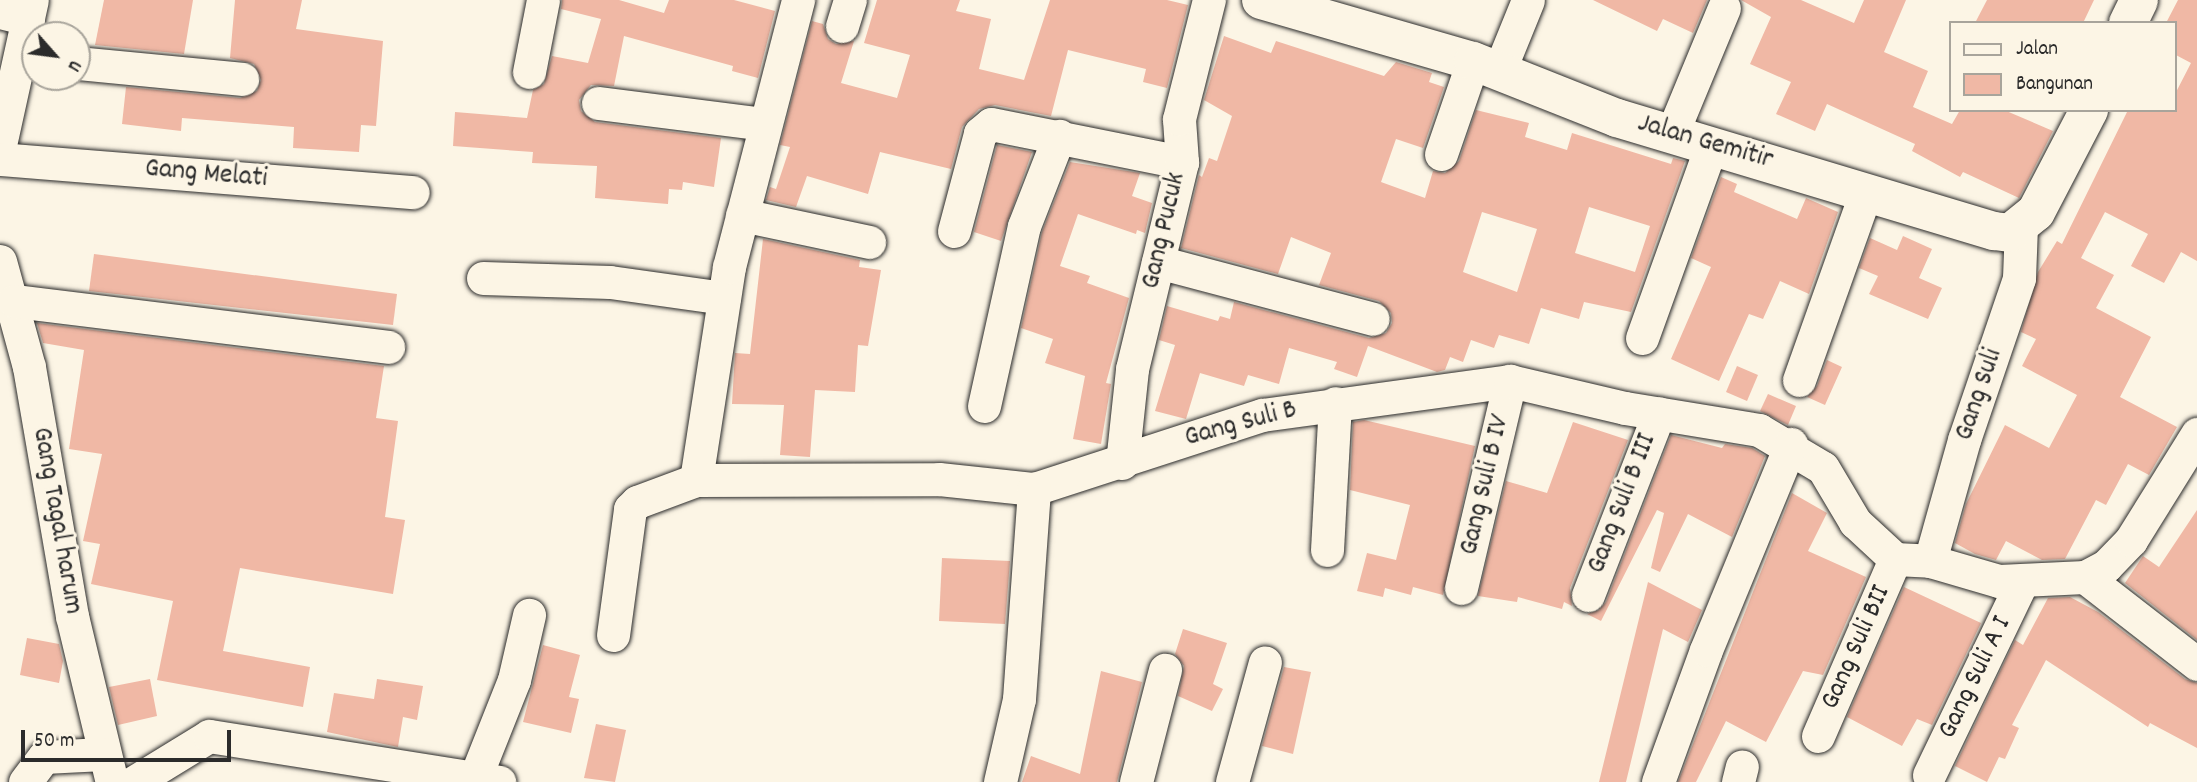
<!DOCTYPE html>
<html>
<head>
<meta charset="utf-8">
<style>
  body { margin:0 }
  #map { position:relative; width:2197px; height:782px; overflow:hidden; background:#fcf5e5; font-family:Dekko,sans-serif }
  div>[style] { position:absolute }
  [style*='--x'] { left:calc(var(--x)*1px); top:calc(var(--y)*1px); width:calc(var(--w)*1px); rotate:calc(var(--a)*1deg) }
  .building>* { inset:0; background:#f0b8a5 }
  .roads { filter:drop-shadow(0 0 2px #2b2b2b) drop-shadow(0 0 2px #2b2b2b) }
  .street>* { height:33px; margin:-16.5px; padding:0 16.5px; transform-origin:16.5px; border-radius:16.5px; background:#fcf5e5 }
  .secondary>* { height:38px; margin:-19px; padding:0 19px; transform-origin:19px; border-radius:19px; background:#fcf5e5 }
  span { translate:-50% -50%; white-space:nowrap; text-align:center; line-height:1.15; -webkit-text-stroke:6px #fcf5e5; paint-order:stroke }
  .street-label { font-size:28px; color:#2b2b2b }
  .legend { position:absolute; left:1949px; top:21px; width:228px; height:91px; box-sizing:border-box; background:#fcf5e5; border:2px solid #a8a49b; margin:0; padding:9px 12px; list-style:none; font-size:21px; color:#2b2b2b }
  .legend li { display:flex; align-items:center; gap:14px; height:35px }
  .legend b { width:35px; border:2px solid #a8a49b }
  .north { position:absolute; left:21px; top:21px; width:70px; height:70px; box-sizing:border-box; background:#fcf5e5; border:2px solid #a8a49b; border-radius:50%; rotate:118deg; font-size:19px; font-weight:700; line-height:28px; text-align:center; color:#2b2b2b }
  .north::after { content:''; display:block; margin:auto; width:24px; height:32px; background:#2b2b2b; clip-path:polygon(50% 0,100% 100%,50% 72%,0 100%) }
  .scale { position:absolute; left:21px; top:730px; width:210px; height:32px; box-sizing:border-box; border:4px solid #2b2b2b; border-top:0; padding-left:9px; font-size:21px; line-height:24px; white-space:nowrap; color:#2b2b2b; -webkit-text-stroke:5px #fcf5e5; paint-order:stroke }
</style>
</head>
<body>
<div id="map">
  <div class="building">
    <i style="clip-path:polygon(104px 0,193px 0,184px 54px,95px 45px)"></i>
    <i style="clip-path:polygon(235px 0,302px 0,296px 29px,383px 41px,376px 126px,361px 125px,359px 152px,293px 148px,294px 127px,182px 118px,181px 131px,122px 124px,126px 87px,240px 98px,257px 91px,261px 80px,254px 64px,230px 58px)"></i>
    <i style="clip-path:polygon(562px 0,619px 0,664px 13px,669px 0,734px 0,775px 11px,758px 78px,732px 71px,733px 66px,624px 36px,614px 86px,591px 85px,579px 100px,581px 111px,595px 122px,721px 138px,714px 187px,683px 182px,682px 190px,669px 189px,668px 204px,595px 198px,597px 166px,532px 163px,533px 152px,453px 146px,455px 112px,527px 118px,533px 90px,544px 84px,552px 56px,588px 63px,601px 19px,561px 9px)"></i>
    <i style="clip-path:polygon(877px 0,960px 0,956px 11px,991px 19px,979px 69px,1024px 80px,1050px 0,1167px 0,1188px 5px,1167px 88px,1143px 82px,1146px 69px,1068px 50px,1051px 116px,995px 105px,979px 109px,962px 127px,951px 169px,880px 152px,868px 194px,807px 176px,796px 207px,766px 200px,770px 187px,776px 189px,790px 147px,780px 145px,812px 21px,823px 24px,828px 39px,836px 44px,854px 41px,841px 83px,897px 98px,910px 55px,864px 43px)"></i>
    <i style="clip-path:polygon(1593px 0,1707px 0,1693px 33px,1663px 19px,1657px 31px)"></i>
    <i style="clip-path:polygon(1741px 0,1801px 0,1854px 23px,1864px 0,1906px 0,1884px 52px,1928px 71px,1913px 107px,1952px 124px,1960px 110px,2004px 110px,2053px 131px,2019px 198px,1963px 172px,1960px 177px,1912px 151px,1915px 144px,1827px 104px,1815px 131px,1776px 114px,1791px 82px,1750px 64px,1771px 17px)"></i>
    <i style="clip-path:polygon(1987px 0,2094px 0,2083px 23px,1975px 23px)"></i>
    <i style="clip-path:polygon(2178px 0,2197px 0,2197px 261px,2181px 252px,2164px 283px,2131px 266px,2148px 234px,2105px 212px,2081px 258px,2114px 275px,2096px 308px,2151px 337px,2120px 397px,2177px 427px,2149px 475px,2128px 464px,2106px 505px,2096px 500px,2065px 559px,2042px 560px,2006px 541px,1996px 560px,1975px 554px,1955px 543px,1966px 504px,2005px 425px,2049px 448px,2077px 395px,2022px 366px,2036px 339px,2021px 332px,2038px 272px,2057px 241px,2062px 244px,2128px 110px,2174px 110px,2174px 96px,2191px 63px,2174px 54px,2174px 23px,2166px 23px)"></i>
    <i style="clip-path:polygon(evenodd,1224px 36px,1271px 53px,1276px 41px,1384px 76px,1396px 62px,1432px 73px,1429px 82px,1444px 87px,1423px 148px,1396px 139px,1381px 182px,1425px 198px,1433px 171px,1445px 173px,1459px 161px,1476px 110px,1529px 123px,1525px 137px,1567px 150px,1572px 133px,1671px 164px,1673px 158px,1685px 161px,1631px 312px,1584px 302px,1579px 319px,1541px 308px,1529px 344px,1499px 335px,1494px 348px,1471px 340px,1463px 362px,1450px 357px,1445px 370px,1437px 372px,1368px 346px,1357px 377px,1334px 369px,1337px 362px,1289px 348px,1279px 384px,1248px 375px,1244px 386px,1200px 373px,1186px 419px,1155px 411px,1175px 345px,1159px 340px,1167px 306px,1218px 321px,1220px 316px,1230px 319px,1234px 302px,1369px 338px,1386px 333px,1392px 323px,1391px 313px,1379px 301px,1319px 285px,1331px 253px,1291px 237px,1278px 274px,1181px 248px,1199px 175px,1202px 177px,1209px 158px,1217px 161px,1232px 116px,1204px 100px,1224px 36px,1589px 207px,1650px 226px,1635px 272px,1575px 253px,1589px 207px,1224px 36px,1482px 212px,1537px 229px,1517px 292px,1463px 272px,1482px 212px)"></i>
    <i style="clip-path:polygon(997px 145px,1032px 152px,1001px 241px,974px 232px)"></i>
    <i style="clip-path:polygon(1070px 162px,1140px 173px,1132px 196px,1152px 203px,1145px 233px,1137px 230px,1136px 234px,1078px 214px,1060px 266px,1090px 276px,1087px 283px,1129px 298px,1106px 383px,1111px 384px,1101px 444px,1073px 439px,1085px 376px,1045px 363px,1053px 339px,1021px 328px,1042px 232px)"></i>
    <i style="clip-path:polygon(1721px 177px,1737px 184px,1734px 192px,1797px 219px,1806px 198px,1838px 212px,1809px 294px,1780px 281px,1763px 319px,1749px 314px,1719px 381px,1671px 359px,1711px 267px,1691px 258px)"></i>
    <i style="clip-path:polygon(1903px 236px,1932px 249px,1919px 278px,1942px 288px,1928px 319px,1869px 294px,1878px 276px,1859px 268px,1870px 238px,1897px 250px)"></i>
    <i style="clip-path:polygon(763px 239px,860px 260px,859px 267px,881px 270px,868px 346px,858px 345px,855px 392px,815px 390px,810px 457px,780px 455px,784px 405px,732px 404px,735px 353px,750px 354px)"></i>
    <i style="clip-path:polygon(94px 254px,397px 294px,393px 325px,89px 291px)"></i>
    <i style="clip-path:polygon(37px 323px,384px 366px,376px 418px,398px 421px,385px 517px,405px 520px,393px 594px,240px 568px,223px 651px,310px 667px,303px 707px,157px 680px,173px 601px,91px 584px,100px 544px,83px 541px,102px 454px,69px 449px,84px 350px,43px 343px)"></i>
    <i style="clip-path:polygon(1827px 360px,1842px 367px,1825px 405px,1807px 397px,1817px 386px)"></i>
    <i style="clip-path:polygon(1737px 366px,1758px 375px,1747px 401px,1726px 392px)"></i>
    <i style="clip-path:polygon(1768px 394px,1796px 406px,1788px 425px,1760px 411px)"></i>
    <i style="clip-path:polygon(1364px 420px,1475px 446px,1443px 595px,1413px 587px,1411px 595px,1385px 588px,1383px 597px,1357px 591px,1367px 553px,1396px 560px,1410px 505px,1350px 490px,1353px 422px)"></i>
    <i style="clip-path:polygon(1573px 422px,1628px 440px,1570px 588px,1572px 606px,1564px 602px,1562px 609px,1518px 597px,1517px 602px,1478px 596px,1506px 481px,1547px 493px)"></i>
    <i style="clip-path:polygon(1671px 435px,1722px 448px,1725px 444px,1752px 448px,1765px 456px,1732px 537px,1688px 514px,1660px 572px,1651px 568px,1664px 513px,1657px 510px,1601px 621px,1587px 614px,1599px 610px,1606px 602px)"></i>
    <i style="clip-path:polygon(1792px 493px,1827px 513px,1808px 551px,1866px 577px,1823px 675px,1803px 671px,1766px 742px,1726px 721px,1696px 782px,1678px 782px)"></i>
    <i style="clip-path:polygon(2197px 510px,2197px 640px,2125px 583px,2143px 556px,2159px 567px)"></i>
    <i style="clip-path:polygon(942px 558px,1010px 561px,1005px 624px,939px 621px)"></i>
    <i style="clip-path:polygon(1648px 582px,1702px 610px,1688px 642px,1663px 629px,1626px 782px,1599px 782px)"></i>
    <i style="clip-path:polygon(1904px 587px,1981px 623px,1932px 725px,1917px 719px,1902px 746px,1847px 717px)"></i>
    <i style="clip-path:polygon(2070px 597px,2098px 612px,2185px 679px,2197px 683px,2197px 748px,2150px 723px,2148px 727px,2046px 660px,2012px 725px,2019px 728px,2005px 759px,1999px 757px,1987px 782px,1955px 766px,2015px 640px,2023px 645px,2048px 598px)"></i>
    <i style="clip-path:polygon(1183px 629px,1227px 643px,1213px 684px,1223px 689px,1212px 711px,1178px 696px,1184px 666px,1175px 654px)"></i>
    <i style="clip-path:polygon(27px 638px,59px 644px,63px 661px,59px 683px,20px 675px)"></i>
    <i style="clip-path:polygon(543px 645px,580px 655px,569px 697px,579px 699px,571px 733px,523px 722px)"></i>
    <i style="clip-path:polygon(1284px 667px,1311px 672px,1293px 754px,1262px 746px)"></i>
    <i style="clip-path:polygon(1101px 671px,1142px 682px,1117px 782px,1022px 782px,1031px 756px,1080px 774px)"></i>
    <i style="clip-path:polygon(150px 679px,157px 716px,118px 725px,109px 687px)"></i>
    <i style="clip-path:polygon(377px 679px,423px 686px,417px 720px,403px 717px,398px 747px,327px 732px,334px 693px,374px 699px)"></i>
    <i style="clip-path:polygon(596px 724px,626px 730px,615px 782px,584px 778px)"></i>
  </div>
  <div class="roads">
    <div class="street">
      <i style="--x:0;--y:12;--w:29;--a:14"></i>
      <i style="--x:842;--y:26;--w:27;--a:-73"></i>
      <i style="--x:77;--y:63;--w:166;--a:5.5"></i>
      <i style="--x:1500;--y:69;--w:74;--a:-67.9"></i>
      <i style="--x:529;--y:72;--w:73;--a:-79"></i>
      <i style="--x:598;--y:103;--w:167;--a:7.2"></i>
      <i style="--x:1673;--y:131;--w:133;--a:-67.5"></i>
      <i style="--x:0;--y:145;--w:148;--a:-77.6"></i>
      <i style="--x:1441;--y:154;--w:98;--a:-71"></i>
      <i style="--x:0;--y:159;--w:414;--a:4.6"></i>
      <i style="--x:742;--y:215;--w:130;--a:12"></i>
      <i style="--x:954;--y:231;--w:101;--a:-75.1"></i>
      <i style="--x:980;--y:133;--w:14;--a:-39"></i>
      <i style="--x:991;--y:124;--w:195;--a:11.3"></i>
      <i style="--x:0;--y:261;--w:110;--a:74.7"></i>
      <i style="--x:29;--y:367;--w:253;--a:80.2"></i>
      <i style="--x:72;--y:616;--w:171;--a:76.5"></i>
      <i style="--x:1158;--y:262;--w:222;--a:14.8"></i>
      <i style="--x:483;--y:278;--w:127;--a:1.8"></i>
      <i style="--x:610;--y:282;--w:115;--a:8"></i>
      <i style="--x:14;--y:301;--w:377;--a:7"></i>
      <i style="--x:1642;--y:338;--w:206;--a:-70.2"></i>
      <i style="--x:1799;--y:380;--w:200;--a:-70.4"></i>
      <i style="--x:984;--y:406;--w:184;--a:-77.5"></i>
      <i style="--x:1024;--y:226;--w:97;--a:-68.7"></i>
      <i style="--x:1122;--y:463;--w:95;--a:-83.9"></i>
      <i style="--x:1132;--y:369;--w:213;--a:-76.4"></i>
      <i style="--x:1182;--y:162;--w:43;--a:-94"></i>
      <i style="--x:1179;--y:119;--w:123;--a:-75.9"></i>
      <i style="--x:696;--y:480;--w:216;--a:-81.2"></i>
      <i style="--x:729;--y:267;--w:276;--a:-75.5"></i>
      <i style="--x:1327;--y:550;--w:147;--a:-86.9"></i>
      <i style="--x:1930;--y:561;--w:126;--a:-74.3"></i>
      <i style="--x:1964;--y:440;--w:171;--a:-71.2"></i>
      <i style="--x:2019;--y:278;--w:51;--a:-87.8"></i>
      <i style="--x:2085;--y:577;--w:142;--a:37.8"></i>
      <i style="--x:1461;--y:588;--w:213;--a:-76.7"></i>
      <i style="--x:1588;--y:595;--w:195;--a:-68.7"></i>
      <i style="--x:613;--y:635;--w:127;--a:-82.3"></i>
      <i style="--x:630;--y:509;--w:10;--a:-45"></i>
      <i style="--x:637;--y:502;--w:63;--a:-20.4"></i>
      <i style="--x:696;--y:480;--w:243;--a:-0.2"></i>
      <i style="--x:939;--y:479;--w:96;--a:6"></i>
      <i style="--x:1034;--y:489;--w:240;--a:-18"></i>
      <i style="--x:1262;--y:415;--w:250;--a:-7.8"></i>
      <i style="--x:1510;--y:381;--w:118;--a:13.2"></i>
      <i style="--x:1625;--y:408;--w:136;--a:9.3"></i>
      <i style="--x:1759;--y:430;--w:74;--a:30.7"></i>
      <i style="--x:1823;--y:468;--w:63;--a:59.3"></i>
      <i style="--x:1855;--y:522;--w:54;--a:42.8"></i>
      <i style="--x:1895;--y:559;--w:35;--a:3"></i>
      <i style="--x:1930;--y:561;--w:72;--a:16.2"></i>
      <i style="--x:1999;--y:581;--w:86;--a:-2.7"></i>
      <i style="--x:2085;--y:577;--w:24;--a:-28"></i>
      <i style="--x:2106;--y:566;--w:36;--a:-46"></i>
      <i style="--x:2131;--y:540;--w:125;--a:-58.1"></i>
      <i style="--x:1818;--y:736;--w:193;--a:-66.5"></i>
      <i style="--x:1929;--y:775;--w:216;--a:-64.3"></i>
      <i style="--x:475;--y:778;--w:105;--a:-68.3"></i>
      <i style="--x:514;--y:680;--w:67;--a:-77"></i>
      <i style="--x:25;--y:782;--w:31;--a:-53"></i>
      <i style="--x:44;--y:757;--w:59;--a:-2.9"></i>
      <i style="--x:134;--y:782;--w:88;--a:-31.5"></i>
      <i style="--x:209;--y:736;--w:294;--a:9"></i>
      <i style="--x:1000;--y:782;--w:85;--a:-77.1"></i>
      <i style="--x:1019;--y:699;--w:211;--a:-85.9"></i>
      <i style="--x:1136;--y:782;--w:116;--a:-75.5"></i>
      <i style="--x:1232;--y:782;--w:124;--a:-74.6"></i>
      <i style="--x:1658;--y:782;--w:140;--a:-70"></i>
      <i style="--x:1706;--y:650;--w:223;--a:-67.6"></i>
      <i style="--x:1738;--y:782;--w:16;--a:-76"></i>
    </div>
    <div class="secondary">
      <i style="--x:1261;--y:0;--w:221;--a:16.1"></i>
      <i style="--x:1473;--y:61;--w:155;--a:21.6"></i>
      <i style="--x:1617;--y:118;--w:394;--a:16.7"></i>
      <i style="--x:1994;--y:231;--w:16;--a:7"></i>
      <i style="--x:2010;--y:233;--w:33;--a:-39"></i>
      <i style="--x:2036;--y:212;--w:115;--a:-62.5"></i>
      <i style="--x:2128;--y:23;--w:25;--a:-64"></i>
    </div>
  </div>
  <div class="street-label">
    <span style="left:1705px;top:143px;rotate:16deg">Jalan Gemitir</span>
    <span style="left:206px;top:175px;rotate:5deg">Gang Melati</span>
    <span style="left:1165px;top:231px;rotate:-77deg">Gang Pucuk</span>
    <span style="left:1980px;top:395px;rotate:-71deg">Gang Suli</span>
    <span style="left:1241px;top:425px;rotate:-15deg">Gang Suli B</span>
    <span style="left:1486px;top:485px;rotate:-77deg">Gang Suli B IV</span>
    <span style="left:1623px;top:504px;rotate:-69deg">Gang Suli B III</span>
    <span style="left:56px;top:521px;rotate:80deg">Gang Tagal harum</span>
    <span style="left:1857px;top:648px;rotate:-66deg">Gang Suli BII</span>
    <span style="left:1976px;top:678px;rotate:-64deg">Gang Suli A I</span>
  </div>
  <ul class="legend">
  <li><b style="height:9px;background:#fcf5e5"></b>Jalan</li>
  <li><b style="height:19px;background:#f0b8a5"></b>Bangunan</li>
  </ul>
  <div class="north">U</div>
  <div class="scale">50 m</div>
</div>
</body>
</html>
